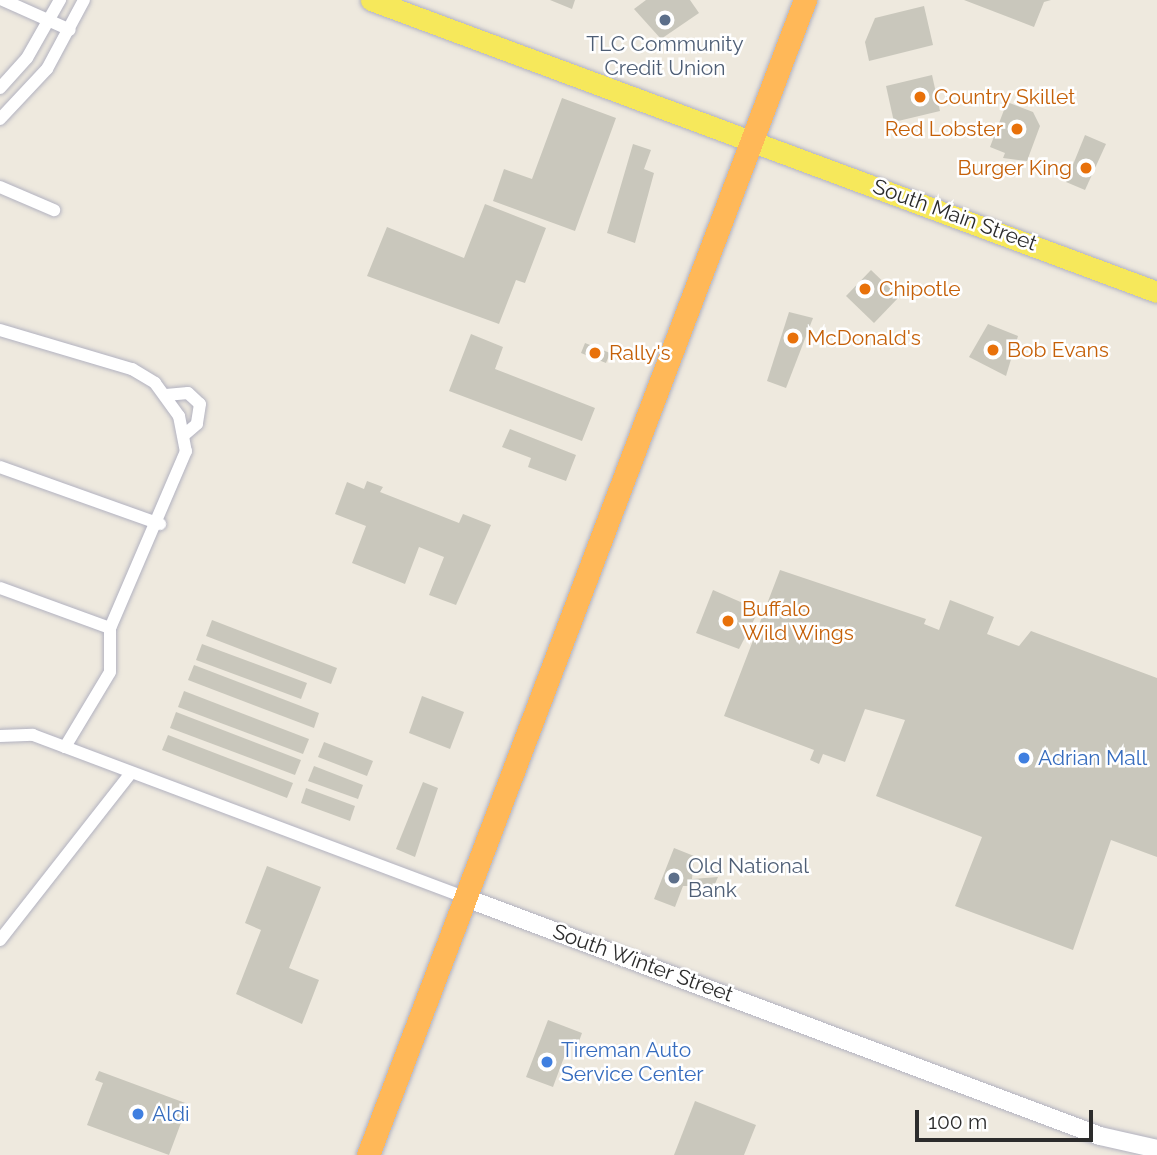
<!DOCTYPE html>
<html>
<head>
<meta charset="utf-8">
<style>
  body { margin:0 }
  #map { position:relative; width:1157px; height:1155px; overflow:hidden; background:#eee9de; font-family:Raleway,sans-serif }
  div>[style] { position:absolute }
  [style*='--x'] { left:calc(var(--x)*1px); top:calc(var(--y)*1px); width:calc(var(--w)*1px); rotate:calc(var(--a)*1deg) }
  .building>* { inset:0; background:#c9c7bc }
  .roads { filter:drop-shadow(0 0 2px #b2b2c0) drop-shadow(0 0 2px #b2b2c0) }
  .street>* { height:12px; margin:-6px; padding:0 6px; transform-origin:6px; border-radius:6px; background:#fff }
  .secondary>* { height:18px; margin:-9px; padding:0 9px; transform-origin:9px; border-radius:9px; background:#fff }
  .primary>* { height:21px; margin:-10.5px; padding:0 10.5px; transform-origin:10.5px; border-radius:10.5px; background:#f6e85b }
  .highway>* { height:23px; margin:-11.5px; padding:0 11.5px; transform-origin:11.5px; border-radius:11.5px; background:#ffb858 }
  .dots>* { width:19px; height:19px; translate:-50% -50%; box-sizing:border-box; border:4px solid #fff; border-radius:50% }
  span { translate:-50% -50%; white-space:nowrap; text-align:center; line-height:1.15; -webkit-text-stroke:5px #fff; paint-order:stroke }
  .service-label { font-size:21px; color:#4e5e75 }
  .left { translate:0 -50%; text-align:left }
  .food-label { font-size:21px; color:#c56008 }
  .right { translate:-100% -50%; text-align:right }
  .street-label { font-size:21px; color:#2c2c2c }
  .shop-label { font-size:21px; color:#366cbe }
  .scale { position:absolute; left:915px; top:1110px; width:178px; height:32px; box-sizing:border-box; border:4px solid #2c2c2c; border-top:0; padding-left:9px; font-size:21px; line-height:24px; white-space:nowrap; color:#2c2c2c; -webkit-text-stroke:5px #fff; paint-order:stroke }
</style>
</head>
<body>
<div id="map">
  <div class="building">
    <i style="clip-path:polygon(550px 0,575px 0,572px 9px)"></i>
    <i style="clip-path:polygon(646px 0,690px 0,699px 13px,661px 39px,634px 9px)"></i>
    <i style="clip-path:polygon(964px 0,1051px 0,1044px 2px,1034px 27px)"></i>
    <i style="clip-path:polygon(924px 6px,933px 45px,869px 61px,865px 42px,875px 18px)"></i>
    <i style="clip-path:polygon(932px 75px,940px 111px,894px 122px,886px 86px)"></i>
    <i style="clip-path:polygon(562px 98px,616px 118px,575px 231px,493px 201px,504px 169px,532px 179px)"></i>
    <i style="clip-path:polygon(1007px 102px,1033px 112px,1040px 126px,1027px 161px,1003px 158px,1005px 153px,990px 147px)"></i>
    <i style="clip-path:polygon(1085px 135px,1106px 144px,1085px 190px,1066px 182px)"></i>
    <i style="clip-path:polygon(633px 144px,651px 150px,644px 169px,654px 173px,635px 243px,607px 233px)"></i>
    <i style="clip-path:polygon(485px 204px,546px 228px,525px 283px,516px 280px,499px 324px,367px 276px,387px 227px,464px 258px)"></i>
    <i style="clip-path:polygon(871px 270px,899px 297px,874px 323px,846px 296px)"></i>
    <i style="clip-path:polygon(789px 312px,813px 318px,786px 388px,767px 381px)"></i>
    <i style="clip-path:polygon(988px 324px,1018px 336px,1006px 376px,969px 357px)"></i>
    <i style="clip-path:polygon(471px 334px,503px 347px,495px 369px,595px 408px,582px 441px,449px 391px)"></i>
    <i style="clip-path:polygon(585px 343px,610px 353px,606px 363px,581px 353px)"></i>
    <i style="clip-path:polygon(510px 429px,576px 455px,566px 481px,528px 467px,531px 458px,502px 447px)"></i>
    <i style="clip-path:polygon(367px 481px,383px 487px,380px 492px,459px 523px,463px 514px,491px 525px,456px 605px,429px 595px,444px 557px,419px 547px,405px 584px,352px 563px,366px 526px,335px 514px,347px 482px,364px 489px)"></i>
    <i style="clip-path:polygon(780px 570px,926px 619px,924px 624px,939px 630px,950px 600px,994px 617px,987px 634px,1019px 646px,1031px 631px,1157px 678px,1157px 857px,1111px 840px,1073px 950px,955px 906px,982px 837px,876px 796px,905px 720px,865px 709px,845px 762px,823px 754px,819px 764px,810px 760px,814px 750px,724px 716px)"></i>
    <i style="clip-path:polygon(713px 590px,759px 610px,739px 649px,696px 633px)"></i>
    <i style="clip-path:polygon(212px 620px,337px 668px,331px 684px,206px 636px)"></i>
    <i style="clip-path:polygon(202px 644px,307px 683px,301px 699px,196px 660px)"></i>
    <i style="clip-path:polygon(194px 665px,319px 713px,314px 728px,188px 680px)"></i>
    <i style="clip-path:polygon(184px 691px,309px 739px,303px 754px,178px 707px)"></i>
    <i style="clip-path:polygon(422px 696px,464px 712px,450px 749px,409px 733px)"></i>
    <i style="clip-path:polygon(176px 712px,301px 760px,295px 775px,170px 728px)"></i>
    <i style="clip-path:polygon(168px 735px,293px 783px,287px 798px,162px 750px)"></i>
    <i style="clip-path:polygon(324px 742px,373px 761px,367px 776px,318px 757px)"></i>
    <i style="clip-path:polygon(314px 766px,363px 785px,358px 799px,308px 781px)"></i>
    <i style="clip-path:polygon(423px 782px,438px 788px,415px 857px,396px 849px)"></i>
    <i style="clip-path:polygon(306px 788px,355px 806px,350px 821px,301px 803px)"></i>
    <i style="clip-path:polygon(674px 848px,694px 856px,692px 879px,718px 877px,714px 886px,683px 886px,675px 907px,654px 899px)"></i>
    <i style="clip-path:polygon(267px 866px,321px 887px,289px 968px,319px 980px,302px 1024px,236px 994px,261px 930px,245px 923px)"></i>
    <i style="clip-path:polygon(548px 1020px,582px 1033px,577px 1047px,569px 1044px,553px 1087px,526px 1077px)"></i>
    <i style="clip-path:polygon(99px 1071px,188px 1104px,169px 1155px,87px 1125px,103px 1083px,95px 1080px)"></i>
    <i style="clip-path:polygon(695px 1101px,756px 1125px,744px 1155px,674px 1155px)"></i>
  </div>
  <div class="roads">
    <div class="street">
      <i style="--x:3;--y:0;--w:73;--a:24.1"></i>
      <i style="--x:0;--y:88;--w:40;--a:-48"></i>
      <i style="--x:27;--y:58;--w:67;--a:-60.4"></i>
      <i style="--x:0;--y:119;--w:69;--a:-46.8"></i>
      <i style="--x:47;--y:69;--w:78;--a:-61.8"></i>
      <i style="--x:0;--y:187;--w:59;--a:23.1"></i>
      <i style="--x:0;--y:330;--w:138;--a:16.5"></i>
      <i style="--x:132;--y:369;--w:27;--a:31"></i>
      <i style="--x:155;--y:383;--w:41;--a:54"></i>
      <i style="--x:179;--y:416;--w:36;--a:79"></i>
      <i style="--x:186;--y:451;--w:193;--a:113.2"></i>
      <i style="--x:110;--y:628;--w:117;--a:-160"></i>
      <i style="--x:166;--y:395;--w:22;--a:-5"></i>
      <i style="--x:188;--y:393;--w:16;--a:43"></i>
      <i style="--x:200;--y:404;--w:20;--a:99"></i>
      <i style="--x:197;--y:424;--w:16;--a:140"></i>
      <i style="--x:0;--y:467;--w:170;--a:19.6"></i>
      <i style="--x:0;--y:736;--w:33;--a:-2"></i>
      <i style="--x:33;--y:735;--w:463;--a:20.6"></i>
      <i style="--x:65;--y:747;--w:87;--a:-59"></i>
      <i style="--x:110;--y:672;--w:44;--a:-90"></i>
      <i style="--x:0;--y:940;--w:212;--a:-51.9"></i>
    </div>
    <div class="secondary">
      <i style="--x:466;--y:898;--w:677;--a:20.58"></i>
      <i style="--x:1100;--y:1136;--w:58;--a:12.8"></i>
    </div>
    <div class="primary">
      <i style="--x:371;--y:0;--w:838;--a:20.38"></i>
    </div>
    <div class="highway">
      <i style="--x:368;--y:1155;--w:1235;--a:-69.28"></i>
    </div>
  </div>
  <div class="dots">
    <i style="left:665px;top:20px;background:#5c6f8a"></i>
    <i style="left:920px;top:97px;background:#e8710a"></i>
    <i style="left:1017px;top:129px;background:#e8710a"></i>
    <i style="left:1086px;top:168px;background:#e8710a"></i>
    <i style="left:865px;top:289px;background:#e8710a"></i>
    <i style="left:793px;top:338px;background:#e8710a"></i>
    <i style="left:993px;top:350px;background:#e8710a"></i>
    <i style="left:595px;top:353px;background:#e8710a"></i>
    <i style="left:728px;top:621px;background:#e8710a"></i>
    <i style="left:1024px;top:758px;background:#3f7fe0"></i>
    <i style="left:674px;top:878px;background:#5c6f8a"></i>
    <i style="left:547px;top:1062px;background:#3f7fe0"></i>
    <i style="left:138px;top:1114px;background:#3f7fe0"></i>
  </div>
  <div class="service-label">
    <span style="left:665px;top:56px">TLC Community<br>Credit Union</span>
    <span class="left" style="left:688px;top:878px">Old National<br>Bank</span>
  </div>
  <div class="food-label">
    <span class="left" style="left:934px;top:97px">Country Skillet</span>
    <span class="right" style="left:1003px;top:129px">Red Lobster</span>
    <span class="right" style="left:1072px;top:168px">Burger King</span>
    <span class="left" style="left:879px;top:289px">Chipotle</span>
    <span class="left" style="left:807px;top:338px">McDonald's</span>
    <span class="left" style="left:1007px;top:350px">Bob Evans</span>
    <span class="left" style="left:609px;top:353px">Rally's</span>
    <span class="left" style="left:742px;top:621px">Buffalo<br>Wild Wings</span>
  </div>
  <div class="street-label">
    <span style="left:955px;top:215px;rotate:20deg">South Main Street</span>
    <span style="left:643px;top:963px;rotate:20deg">South Winter Street</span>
  </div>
  <div class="shop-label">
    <span class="left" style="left:1038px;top:758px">Adrian Mall</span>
    <span class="left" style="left:561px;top:1062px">Tireman Auto<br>Service Center</span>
    <span class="left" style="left:152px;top:1114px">Aldi</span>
  </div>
  <div class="scale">100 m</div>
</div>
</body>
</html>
